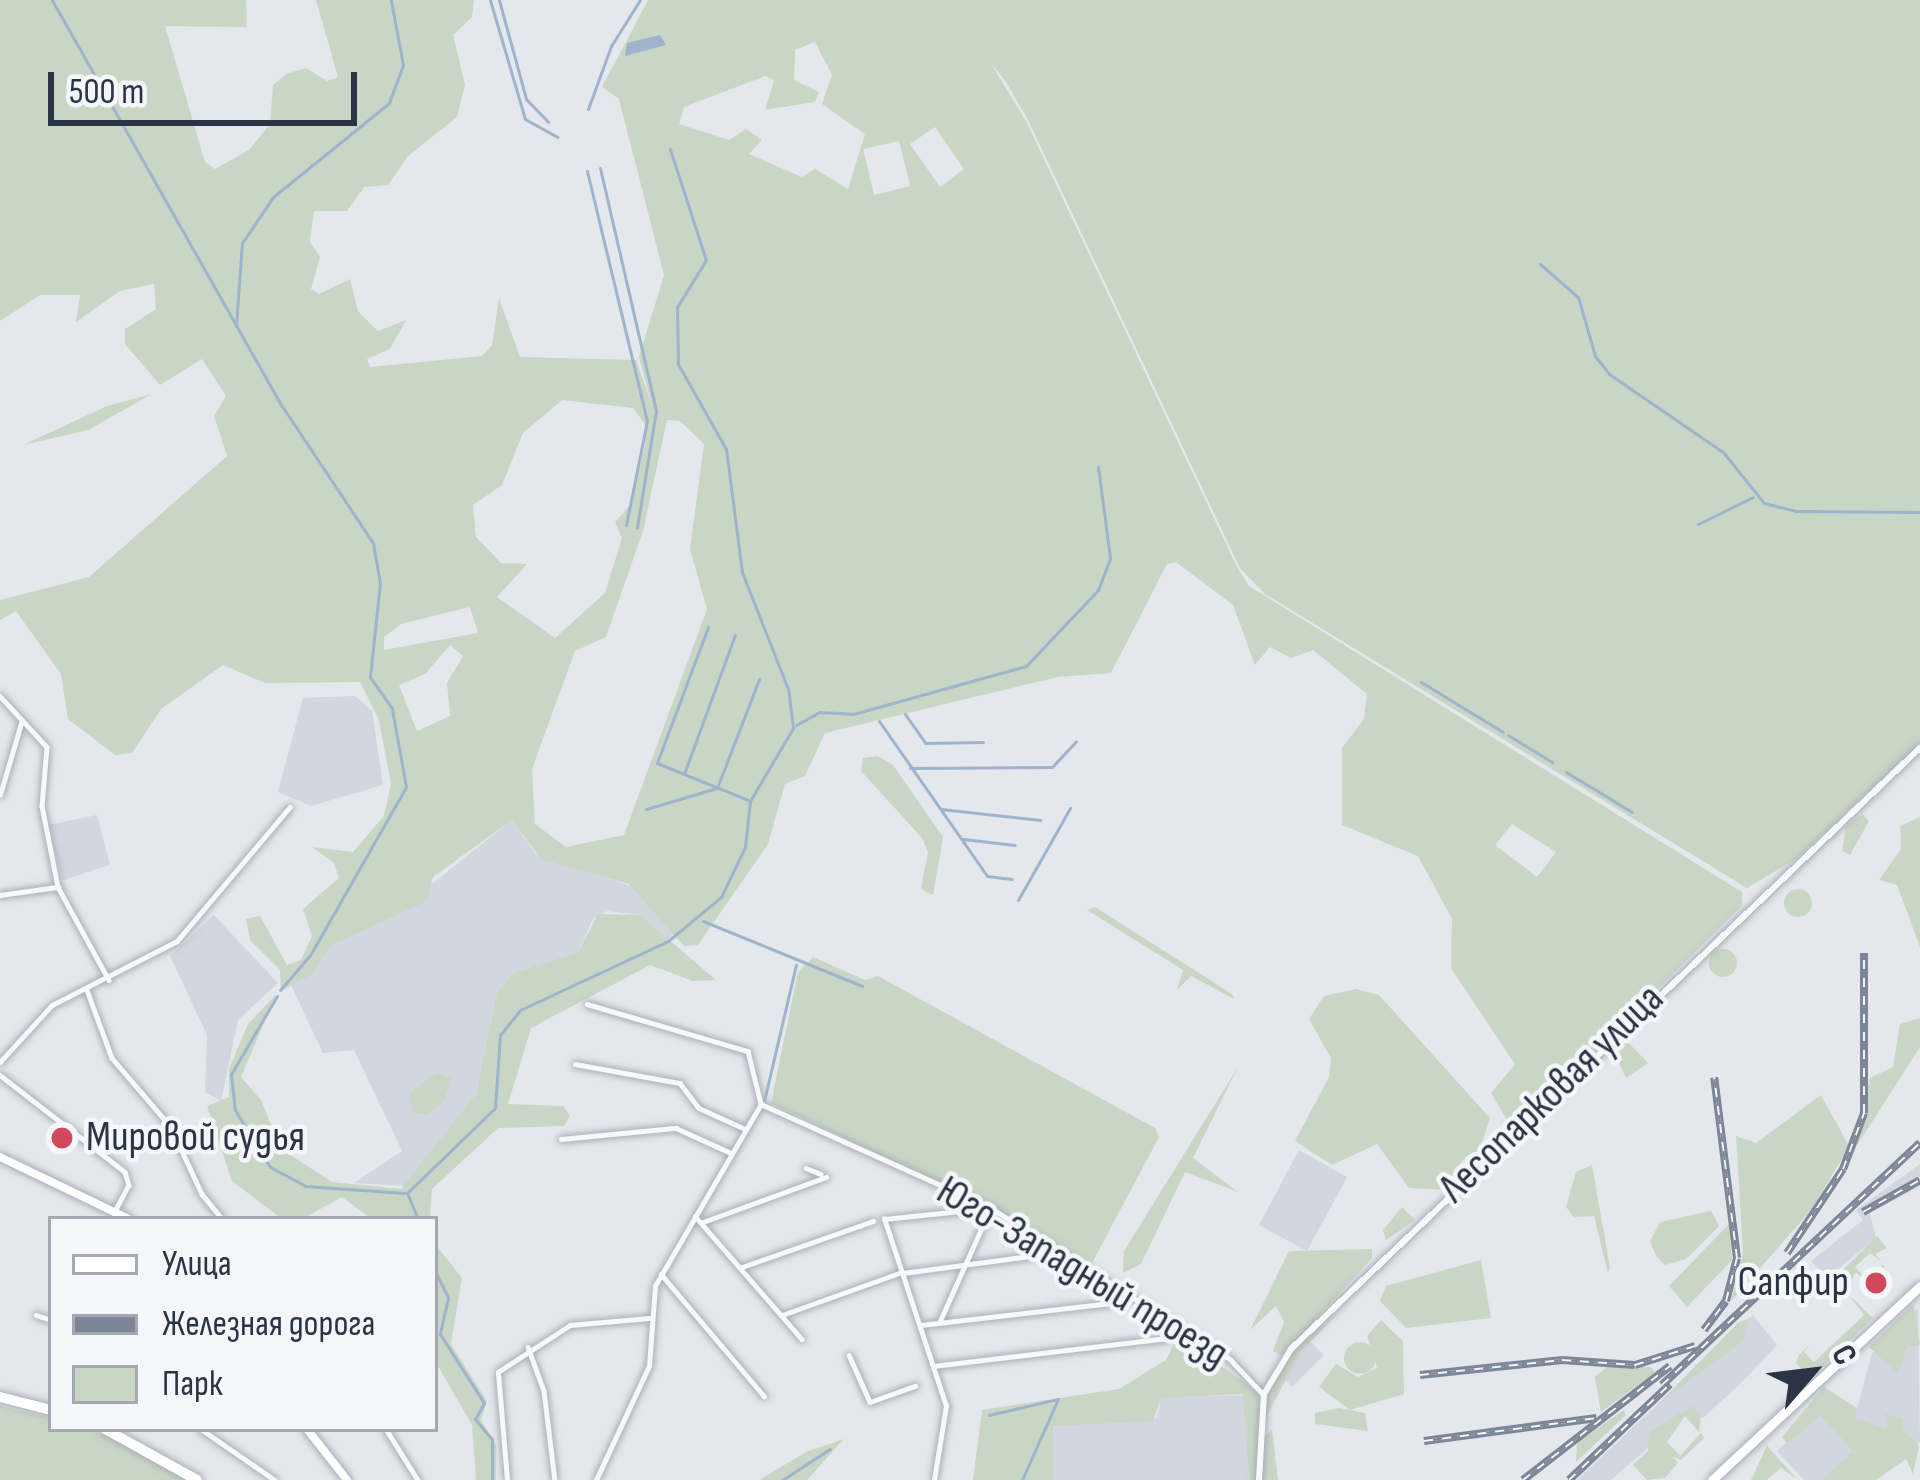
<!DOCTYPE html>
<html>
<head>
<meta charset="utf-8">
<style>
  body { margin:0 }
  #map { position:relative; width:1920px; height:1480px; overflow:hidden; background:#e4e7ec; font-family:"Sofia Sans Condensed",sans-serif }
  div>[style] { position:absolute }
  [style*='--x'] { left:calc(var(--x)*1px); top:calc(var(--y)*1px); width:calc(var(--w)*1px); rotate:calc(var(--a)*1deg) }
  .built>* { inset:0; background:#d2d6de }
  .green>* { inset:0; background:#c9d6c5 }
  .round { border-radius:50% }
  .water>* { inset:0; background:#9fb4cc }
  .stream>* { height:3px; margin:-1.5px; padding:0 1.5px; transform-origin:1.5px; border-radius:1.5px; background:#9fb4cc }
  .roads { filter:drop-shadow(0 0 3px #a9aeb7) drop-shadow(0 0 3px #a9aeb7) }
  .minor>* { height:4.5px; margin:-2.25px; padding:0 2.25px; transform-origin:2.25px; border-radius:2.25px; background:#f7f8fa }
  .tertiary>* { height:6px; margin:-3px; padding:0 3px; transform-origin:3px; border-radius:3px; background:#f7f8fa }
  .secondary>* { height:8px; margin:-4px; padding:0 4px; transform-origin:4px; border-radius:4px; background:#fff }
  .primary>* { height:9px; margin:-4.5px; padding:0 4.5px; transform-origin:4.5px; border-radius:4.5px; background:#fff }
  .trunk>* { height:10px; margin:-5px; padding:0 5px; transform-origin:5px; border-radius:5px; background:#fff }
  .rail>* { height:8px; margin-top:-4px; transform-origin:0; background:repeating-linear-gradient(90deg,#f4f6f9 0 9px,#7d8696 0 18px); box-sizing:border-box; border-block:3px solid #7d8696 }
  .dots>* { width:33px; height:33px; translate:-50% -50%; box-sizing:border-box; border:6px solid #f4f6f9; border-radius:50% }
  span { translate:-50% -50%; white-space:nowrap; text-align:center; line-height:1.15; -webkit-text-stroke:9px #f4f6f9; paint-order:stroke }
  .street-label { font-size:42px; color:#2b3445 }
  .poi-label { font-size:42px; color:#2b3445 }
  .left { translate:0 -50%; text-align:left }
  .right { translate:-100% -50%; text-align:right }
  .legend { position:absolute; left:48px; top:1216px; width:390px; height:216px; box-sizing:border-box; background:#f4f6f9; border:3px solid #a4a8b1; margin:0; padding:15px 21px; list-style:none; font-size:36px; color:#2b3445 }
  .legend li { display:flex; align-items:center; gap:24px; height:60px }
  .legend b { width:60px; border:3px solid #a4a8b1 }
  .north { position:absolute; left:1752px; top:1312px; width:120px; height:120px; -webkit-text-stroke:9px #f4f6f9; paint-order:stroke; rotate:62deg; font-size:33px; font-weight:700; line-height:48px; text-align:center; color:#2b3445 }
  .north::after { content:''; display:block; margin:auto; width:42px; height:54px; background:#2b3445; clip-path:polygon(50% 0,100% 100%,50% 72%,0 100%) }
  .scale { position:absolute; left:48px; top:72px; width:309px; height:54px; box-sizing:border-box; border:6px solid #2b3445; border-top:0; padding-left:15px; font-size:36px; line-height:42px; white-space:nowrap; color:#2b3445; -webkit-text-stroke:9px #f4f6f9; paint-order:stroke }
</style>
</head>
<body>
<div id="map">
  <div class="built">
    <i style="clip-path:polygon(355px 696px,372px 711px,383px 785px,311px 806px,278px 792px,303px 698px)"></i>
    <i style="clip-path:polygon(97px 815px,110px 865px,63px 880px,48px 825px)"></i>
    <i style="clip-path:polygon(512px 820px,536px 854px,637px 888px,673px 934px,668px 939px,640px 915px,607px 911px,593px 919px,578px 952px,513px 973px,497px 992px,476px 1094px,407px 1186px,354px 1183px,402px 1151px,354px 1050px,323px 1053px,291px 985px,330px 946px,428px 887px)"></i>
    <i style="clip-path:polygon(214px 915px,278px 983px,238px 1020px,221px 1101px,205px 1092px,207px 1035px,170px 956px)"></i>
    <i style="clip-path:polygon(1299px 1150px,1347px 1177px,1307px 1251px,1259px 1225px)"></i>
    <i style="clip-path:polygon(1920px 1164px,1920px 1186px,1870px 1213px,1876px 1238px,1827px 1278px,1811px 1261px,1863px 1220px,1856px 1210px)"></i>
    <i style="clip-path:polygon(1918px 1308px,1920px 1442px,1904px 1457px,1854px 1451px,1823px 1480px,1804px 1480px,1777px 1451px,1833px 1399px,1854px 1420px,1872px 1353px)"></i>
    <i style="clip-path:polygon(1753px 1315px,1777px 1345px,1742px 1382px,1703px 1418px,1692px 1410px,1611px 1480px,1577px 1480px)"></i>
    <i style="clip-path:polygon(1309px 1340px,1324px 1355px,1292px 1387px,1284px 1377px)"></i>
    <i style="clip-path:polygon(1244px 1395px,1249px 1480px,1053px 1480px,1052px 1426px,1157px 1418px,1161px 1397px)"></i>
  </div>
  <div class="green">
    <i style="clip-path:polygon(evenodd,0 0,246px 0,247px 27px,165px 26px,205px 162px,215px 169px,249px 150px,270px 124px,273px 85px,286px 74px,306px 68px,327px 81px,338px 77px,316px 0,474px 0,472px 17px,453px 35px,465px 85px,457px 117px,408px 156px,388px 185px,364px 187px,347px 211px,314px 211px,310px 242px,320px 257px,311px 289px,319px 294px,350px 279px,358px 311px,378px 331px,406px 320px,390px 349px,367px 359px,370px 367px,482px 356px,492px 345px,499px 298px,520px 357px,636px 360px,652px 405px,639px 357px,664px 275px,619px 99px,602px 87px,648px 0,1920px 0,1920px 743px,1797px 858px,1747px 888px,1265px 594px,1240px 568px,1028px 120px,1006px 82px,990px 62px,1026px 121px,1238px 569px,1249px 586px,1742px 892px,1742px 906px,1513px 1130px,1491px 1093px,1515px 1064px,1451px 968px,1452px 919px,1418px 856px,1342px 825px,1342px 748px,1364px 719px,1367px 694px,1313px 650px,1291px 658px,1270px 647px,1255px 665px,1233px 605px,1176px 562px,1167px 564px,1111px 673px,1058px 677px,825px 733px,805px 776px,785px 784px,768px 844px,698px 945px,684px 946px,629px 884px,541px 859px,512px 820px,433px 877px,427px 901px,330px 946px,311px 975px,281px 991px,280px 970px,250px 940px,246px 919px,260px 916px,287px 965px,301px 960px,312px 936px,303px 909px,339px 878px,334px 863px,312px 847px,353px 852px,384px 816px,391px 784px,379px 720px,360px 682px,265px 683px,223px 665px,161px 709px,132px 753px,115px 755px,68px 719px,61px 674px,16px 611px,0 620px,0 600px,89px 577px,227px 456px,214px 416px,226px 396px,202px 359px,160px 385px,125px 344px,125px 329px,156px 309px,154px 284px,120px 291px,76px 322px,80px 295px,40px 295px,0 321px,0 0,815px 42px,832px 75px,822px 104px,865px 134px,848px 189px,815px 169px,802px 177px,749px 154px,762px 140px,746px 129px,729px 140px,679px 124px,684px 107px,765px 76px,774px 80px,765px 110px,815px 102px,819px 92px,794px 80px,795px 50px,815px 42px,0 0,935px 127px,964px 169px,940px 187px,910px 144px,935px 127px,0 0,899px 141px,910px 186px,874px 195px,863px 149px,899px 141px,0 0,562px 400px,633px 408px,645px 424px,645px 445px,632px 503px,615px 522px,622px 538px,605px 593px,555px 638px,497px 597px,527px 564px,501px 563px,476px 537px,473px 505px,502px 485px,523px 433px,562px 400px,0 0,667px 420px,680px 421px,704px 444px,690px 549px,707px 609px,624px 835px,566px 847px,535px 824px,532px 769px,575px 651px,606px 637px,643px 531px,667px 420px,0 0,470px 607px,478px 633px,384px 650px,384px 637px,401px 624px,470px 607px,0 0,450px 645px,463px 656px,447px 683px,450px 716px,417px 731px,399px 685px,425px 674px,450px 645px,0 0,1512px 824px,1556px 852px,1537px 877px,1495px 845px,1512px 824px)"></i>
    <i style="clip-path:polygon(152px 394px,88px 430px,23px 445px,107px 406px)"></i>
    <i style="clip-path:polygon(878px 756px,893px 765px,943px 837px,933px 895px,921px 889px,928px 852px,922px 838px,861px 771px,863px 758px)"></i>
    <i style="clip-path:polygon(1862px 814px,1869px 821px,1850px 855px,1842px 851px,1846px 826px)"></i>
    <i style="clip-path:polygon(1920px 817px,1920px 947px,1897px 885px,1879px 880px,1901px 849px,1900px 826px)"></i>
    <i class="round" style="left:1784px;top:889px;width:28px;height:28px"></i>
    <i style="clip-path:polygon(1095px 907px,1232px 994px,1234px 999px,1191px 976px,1177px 990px,1183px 970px,1087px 910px)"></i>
    <i style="clip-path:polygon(598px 914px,640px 915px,716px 980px,693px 981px,650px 965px,531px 1028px,508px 1104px,563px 1106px,570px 1116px,564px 1126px,498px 1128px,432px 1189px,430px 1219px,372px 1219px,342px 1197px,302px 1219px,282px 1219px,232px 1181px,207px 1106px,229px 1097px,229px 1069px,248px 1024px,276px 995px,241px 1077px,261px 1100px,281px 1149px,332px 1182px,401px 1189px,476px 1094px,497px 992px,513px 973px,578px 952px)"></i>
    <i class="round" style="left:1709px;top:949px;width:28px;height:28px"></i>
    <i style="clip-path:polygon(813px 957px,865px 980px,878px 976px,1155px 1128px,1159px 1137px,1091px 1265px,991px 1207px,771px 1103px,798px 972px)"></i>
    <i style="clip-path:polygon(1356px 989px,1379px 995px,1490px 1118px,1479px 1153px,1466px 1156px,1442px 1190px,1409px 1188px,1377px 1144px,1332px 1165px,1295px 1141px,1329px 1077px,1331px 1058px,1309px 1019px,1324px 996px)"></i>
    <i style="clip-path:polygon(1920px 1018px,1920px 1047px,1856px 1147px,1870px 1078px,1893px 1067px,1900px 1024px)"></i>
    <i style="clip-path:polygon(1622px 1036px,1648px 1063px,1626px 1078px,1610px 1046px)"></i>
    <i style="clip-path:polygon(1238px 1067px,1193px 1158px,1238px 1192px,1185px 1172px,1141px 1264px,1123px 1273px,1124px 1251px)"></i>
    <i style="clip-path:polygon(437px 1073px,451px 1078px,445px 1100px,428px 1114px,413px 1113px,409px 1093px)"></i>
    <i style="clip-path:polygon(1821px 1095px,1849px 1146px,1813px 1208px,1731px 1301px,1743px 1252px,1736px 1136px,1756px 1143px)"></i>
    <i style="clip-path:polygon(1592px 1165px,1610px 1268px,1608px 1273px,1594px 1216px,1574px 1217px,1566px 1207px,1576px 1172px)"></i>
    <i style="clip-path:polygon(1402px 1207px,1415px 1220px,1386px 1240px,1383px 1230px)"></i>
    <i style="clip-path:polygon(1711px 1211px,1719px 1226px,1686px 1259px,1665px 1265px,1656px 1256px,1650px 1241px,1660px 1222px)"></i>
    <i style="clip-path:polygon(1729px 1224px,1732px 1260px,1687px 1307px,1669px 1286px)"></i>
    <i style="clip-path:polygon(1877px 1236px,1887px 1248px,1875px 1254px,1882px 1262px,1870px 1253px,1855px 1267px,1867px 1280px,1883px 1265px,1885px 1266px,1868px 1283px,1856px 1272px,1848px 1286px,1841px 1272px)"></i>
    <i style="clip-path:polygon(435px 1244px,462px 1278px,451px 1344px,487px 1401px,481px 1420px,496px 1445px,496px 1480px,476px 1480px,472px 1425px,435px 1361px)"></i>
    <i style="clip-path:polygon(1372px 1249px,1372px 1258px,1282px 1356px,1273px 1351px,1284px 1322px,1276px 1306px,1250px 1330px,1289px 1251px)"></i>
    <i style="clip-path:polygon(1481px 1260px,1491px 1318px,1406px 1328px,1380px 1301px,1386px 1286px)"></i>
    <i style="clip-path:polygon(1849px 1295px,1873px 1318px,1810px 1378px,1796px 1363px,1799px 1355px,1810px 1344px,1804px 1352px,1814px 1362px,1864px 1315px)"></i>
    <i style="clip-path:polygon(1913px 1304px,1920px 1345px,1908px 1346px,1897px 1373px,1869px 1347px)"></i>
    <i style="clip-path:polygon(1338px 1313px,1300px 1353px,1263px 1423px,1266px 1394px,1293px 1350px)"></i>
    <i style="clip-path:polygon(1749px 1318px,1743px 1341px,1658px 1404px,1738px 1323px)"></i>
    <i style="clip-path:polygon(1381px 1320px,1403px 1341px,1404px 1394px,1350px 1410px,1319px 1387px,1336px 1364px,1358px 1377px,1377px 1368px,1367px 1336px)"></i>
    <i style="clip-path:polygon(1178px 1336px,1261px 1394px,1257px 1480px,1249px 1480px,1243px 1394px,1161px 1398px,1153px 1421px,1053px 1426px,1053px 1480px,973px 1480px,982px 1410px,1119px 1389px,1166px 1360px)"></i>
    <i class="round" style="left:1344px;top:1342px;width:32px;height:32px"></i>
    <i style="clip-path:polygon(1608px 1366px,1651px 1367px,1655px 1373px,1601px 1412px,1595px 1377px)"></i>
    <i style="clip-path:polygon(1824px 1387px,1857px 1408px,1855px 1419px,1887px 1428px,1885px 1414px,1903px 1419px,1902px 1429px,1919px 1446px,1913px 1474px,1906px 1459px,1876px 1480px,1822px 1480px,1853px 1451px,1820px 1415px,1788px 1444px,1782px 1437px)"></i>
    <i style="clip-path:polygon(0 1406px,51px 1418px,51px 1429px,87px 1429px,123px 1442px,190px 1480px,0 1480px)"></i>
    <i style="clip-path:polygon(1693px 1406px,1701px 1415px,1699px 1432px,1685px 1416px,1667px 1442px,1680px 1456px,1701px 1433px,1704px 1438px,1681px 1460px,1672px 1456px,1678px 1463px,1665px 1478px,1647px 1480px,1633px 1465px,1648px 1451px,1649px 1432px)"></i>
    <i style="clip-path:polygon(1339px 1408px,1365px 1413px,1368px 1431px,1315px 1424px,1315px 1413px)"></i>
    <i style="clip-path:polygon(1624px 1410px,1626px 1415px,1576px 1462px,1577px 1442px)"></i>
    <i style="clip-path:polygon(1272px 1430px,1278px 1480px,1261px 1480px,1261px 1439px)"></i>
    <i style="clip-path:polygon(844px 1439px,807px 1480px,759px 1480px,808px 1451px)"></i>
    <i style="clip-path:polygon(1767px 1445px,1769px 1448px,1798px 1480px,1781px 1468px,1767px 1480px,1751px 1480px)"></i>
  </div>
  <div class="water">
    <i style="clip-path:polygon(660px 35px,666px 45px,625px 56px,627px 43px)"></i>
  </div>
  <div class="stream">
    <i style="--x:52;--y:0;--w:467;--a:60.5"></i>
    <i style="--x:282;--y:406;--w:164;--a:56.4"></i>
    <i style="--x:373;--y:543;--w:41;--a:80.1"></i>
    <i style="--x:380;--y:583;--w:95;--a:96.1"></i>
    <i style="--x:370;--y:677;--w:39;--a:55"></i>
    <i style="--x:392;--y:709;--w:79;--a:79.8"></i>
    <i style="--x:406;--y:787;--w:193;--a:119.7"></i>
    <i style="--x:310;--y:955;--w:46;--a:130.6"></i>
    <i style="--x:490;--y:0;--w:124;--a:73.6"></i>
    <i style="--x:525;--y:119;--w:37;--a:29"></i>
    <i style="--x:499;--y:0;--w:103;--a:74.7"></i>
    <i style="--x:526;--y:99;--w:32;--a:46"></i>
    <i style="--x:588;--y:109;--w:67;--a:-69.9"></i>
    <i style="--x:611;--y:46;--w:54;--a:-57.8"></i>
    <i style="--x:600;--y:168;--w:249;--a:77"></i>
    <i style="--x:656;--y:411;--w:118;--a:99.3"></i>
    <i style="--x:587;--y:171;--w:257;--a:76.5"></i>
    <i style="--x:647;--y:421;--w:106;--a:101.4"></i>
    <i style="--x:1540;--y:264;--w:50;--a:41"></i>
    <i style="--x:1578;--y:297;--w:61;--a:73.9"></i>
    <i style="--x:1595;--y:356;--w:23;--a:52"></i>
    <i style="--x:1609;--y:374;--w:138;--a:34.4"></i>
    <i style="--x:1723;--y:452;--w:65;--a:51.2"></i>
    <i style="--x:1764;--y:503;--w:32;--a:14"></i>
    <i style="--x:1795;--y:511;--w:125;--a:0.5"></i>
    <i style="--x:236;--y:326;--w:83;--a:-85.9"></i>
    <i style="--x:242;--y:243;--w:55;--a:-56"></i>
    <i style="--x:273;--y:197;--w:149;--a:-39"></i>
    <i style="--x:389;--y:103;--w:40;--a:-69.8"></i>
    <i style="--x:403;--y:65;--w:66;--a:-100.5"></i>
    <i style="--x:1698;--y:524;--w:61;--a:-26.1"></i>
    <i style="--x:708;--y:627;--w:145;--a:110.6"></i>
    <i style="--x:657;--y:763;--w:98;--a:22.1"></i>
    <i style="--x:1421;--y:682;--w:96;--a:31.4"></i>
    <i style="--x:905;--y:714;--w:35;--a:55"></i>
    <i style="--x:925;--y:743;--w:58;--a:-1"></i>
    <i style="--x:879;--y:721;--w:189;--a:55.1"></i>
    <i style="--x:987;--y:876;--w:25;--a:7"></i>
    <i style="--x:796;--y:725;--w:26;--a:-29"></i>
    <i style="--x:819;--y:712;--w:34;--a:3"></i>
    <i style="--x:853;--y:714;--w:180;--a:-15.5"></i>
    <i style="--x:1026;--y:666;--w:105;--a:-46.5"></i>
    <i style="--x:1098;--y:590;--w:34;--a:-69"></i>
    <i style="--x:1110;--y:558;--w:92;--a:-97.5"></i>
    <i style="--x:1508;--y:735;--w:52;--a:31.5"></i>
    <i style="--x:910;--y:768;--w:142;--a:-0.4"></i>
    <i style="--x:1052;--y:767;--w:35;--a:-47"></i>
    <i style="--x:1566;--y:772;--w:77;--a:31.2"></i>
    <i style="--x:684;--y:774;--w:148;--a:-69.9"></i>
    <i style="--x:646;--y:809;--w:74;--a:-16.5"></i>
    <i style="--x:717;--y:788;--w:117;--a:-68.9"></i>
    <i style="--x:941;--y:809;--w:100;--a:6.3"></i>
    <i style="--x:963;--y:839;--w:52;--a:6.6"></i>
    <i style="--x:1018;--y:900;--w:106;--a:-60.5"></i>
    <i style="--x:703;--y:921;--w:172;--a:22.2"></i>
    <i style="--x:277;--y:996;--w:91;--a:120.5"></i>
    <i style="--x:231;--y:1074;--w:36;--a:84"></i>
    <i style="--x:235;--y:1110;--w:67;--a:58.4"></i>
    <i style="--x:270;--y:1167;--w:40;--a:28"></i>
    <i style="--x:305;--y:1186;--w:100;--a:4"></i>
    <i style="--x:764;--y:1101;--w:140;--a:-76.8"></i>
    <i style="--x:418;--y:1219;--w:28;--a:-113"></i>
    <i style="--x:407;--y:1193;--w:122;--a:-44"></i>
    <i style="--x:495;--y:1108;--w:73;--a:-86.1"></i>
    <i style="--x:500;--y:1035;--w:32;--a:-51"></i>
    <i style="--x:520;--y:1010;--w:163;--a:-25"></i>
    <i style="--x:668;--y:941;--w:69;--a:-39.7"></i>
    <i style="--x:721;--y:897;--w:55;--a:-64.4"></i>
    <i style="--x:745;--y:847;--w:46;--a:-83.8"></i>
    <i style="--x:750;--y:801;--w:85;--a:-59.5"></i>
    <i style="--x:793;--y:728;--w:39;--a:-97"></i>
    <i style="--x:788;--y:689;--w:126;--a:-111.5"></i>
    <i style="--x:742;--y:572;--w:124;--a:-97.4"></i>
    <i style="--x:726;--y:449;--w:98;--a:-119.5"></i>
    <i style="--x:678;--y:364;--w:57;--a:-91"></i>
    <i style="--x:677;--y:307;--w:55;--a:-58.3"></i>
    <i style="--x:706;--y:260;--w:117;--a:-108"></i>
    <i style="--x:435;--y:1271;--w:30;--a:64"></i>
    <i style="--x:448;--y:1298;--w:37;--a:103"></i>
    <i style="--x:440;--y:1334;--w:82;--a:57.5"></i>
    <i style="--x:484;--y:1403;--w:18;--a:119"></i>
    <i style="--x:475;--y:1419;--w:26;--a:50"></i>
    <i style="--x:492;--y:1439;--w:41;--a:90"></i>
    <i style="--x:989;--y:1415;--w:71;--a:-13.1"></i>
    <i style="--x:1058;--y:1399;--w:89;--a:114"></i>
    <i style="--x:782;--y:1480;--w:57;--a:-32.9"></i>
  </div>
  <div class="roads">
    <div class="minor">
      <i style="--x:0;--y:696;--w:69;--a:47.3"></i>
      <i style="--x:47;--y:747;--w:59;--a:94.8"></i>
      <i style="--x:42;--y:806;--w:83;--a:78.8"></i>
      <i style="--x:58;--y:887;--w:106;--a:61.3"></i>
      <i style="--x:0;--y:795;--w:78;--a:-73.7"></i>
      <i style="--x:0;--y:895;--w:59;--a:-7.9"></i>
      <i style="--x:87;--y:990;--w:72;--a:69.8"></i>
      <i style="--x:112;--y:1058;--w:91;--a:49.5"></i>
      <i style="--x:171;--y:1127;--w:74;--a:65.2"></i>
      <i style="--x:202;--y:1194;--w:32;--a:51"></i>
      <i style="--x:587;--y:1004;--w:168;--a:16.3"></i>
      <i style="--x:748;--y:1051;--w:55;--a:76.2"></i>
      <i style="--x:0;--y:1062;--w:77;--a:-47.6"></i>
      <i style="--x:52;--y:1005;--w:140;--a:-27.1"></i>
      <i style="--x:177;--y:941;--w:175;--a:-49.9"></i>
      <i style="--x:575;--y:1064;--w:107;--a:10.3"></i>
      <i style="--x:680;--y:1083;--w:31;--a:53"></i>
      <i style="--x:699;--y:1108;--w:51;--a:24.5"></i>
      <i style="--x:0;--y:1075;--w:158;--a:37.8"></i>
      <i style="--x:125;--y:1172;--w:14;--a:73"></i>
      <i style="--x:129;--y:1185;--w:32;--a:118"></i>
      <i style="--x:761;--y:1104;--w:252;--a:24.3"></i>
      <i style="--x:991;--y:1208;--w:284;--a:32.3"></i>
      <i style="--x:1231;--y:1360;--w:45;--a:46.8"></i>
      <i style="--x:561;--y:1139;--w:116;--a:-5.5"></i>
      <i style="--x:676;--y:1128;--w:58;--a:24.4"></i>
      <i style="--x:806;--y:1168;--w:16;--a:22"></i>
      <i style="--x:695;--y:1216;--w:163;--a:49"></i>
      <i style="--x:703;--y:1222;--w:131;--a:-20.1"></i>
      <i style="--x:742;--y:1267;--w:139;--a:-19.3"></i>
      <i style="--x:903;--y:1273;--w:158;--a:-7.6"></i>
      <i style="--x:661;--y:1274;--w:160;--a:49.8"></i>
      <i style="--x:36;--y:1315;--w:16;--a:18"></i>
      <i style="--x:782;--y:1315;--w:124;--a:-19.7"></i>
      <i style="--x:921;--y:1325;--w:191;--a:-6.6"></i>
      <i style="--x:1111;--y:1303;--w:17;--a:-65"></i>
      <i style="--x:528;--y:1347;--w:47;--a:70"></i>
      <i style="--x:544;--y:1391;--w:90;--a:83"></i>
      <i style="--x:849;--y:1355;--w:51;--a:65.9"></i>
      <i style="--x:870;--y:1402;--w:48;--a:-19.6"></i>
      <i style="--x:933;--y:1366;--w:238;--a:-6.8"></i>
      <i style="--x:1169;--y:1338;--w:14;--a:-56"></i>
      <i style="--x:201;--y:1429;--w:90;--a:34.6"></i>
      <i style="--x:386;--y:1429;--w:60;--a:57.9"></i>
      <i style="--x:507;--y:1480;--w:108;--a:-94.8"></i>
      <i style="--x:498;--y:1372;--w:86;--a:-33.1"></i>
      <i style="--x:570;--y:1325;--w:79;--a:-5.1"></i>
      <i style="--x:596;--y:1480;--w:126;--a:-65.1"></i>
      <i style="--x:649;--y:1366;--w:80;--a:-85.7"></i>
      <i style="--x:655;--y:1286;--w:211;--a:-59.8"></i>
      <i style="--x:934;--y:1480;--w:75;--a:-80.8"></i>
      <i style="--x:946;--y:1406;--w:197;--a:-108.3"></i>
      <i style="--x:884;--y:1219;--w:108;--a:-5.9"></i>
      <i style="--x:991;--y:1208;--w:125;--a:114.1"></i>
    </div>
    <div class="tertiary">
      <i style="--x:1259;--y:1480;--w:86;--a:-86.7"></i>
      <i style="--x:1264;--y:1394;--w:52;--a:-59"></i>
      <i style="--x:1291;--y:1349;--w:870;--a:-43.7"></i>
    </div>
    <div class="secondary">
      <i style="--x:0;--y:1157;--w:143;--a:25.7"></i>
      <i style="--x:307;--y:1429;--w:65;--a:51.9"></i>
    </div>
    <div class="primary">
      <i style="--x:1712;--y:1480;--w:284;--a:-43"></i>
    </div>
    <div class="trunk">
      <i style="--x:0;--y:1397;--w:53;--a:14.3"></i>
      <i style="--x:105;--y:1429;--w:105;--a:29"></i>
    </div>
  </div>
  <div class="rail">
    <i style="--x:1863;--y:1212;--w:65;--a:-29.3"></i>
    <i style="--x:1787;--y:1253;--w:101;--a:-56.3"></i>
    <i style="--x:1843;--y:1169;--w:60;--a:-69.4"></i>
    <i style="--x:1864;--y:1113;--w:160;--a:-90"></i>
    <i style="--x:1704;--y:1330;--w:36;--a:-53"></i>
    <i style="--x:1726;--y:1301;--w:44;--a:-75.7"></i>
    <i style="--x:1737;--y:1258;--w:182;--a:-97.2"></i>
    <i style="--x:1420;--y:1375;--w:143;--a:-6"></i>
    <i style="--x:1562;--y:1360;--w:73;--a:3.9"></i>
    <i style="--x:1635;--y:1365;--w:63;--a:-17.6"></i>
    <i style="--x:1662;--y:1385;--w:354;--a:-43.2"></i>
    <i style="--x:1424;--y:1441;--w:174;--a:-7.6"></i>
    <i style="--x:1523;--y:1480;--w:186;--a:-37.8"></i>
    <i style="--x:1569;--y:1480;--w:139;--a:-43.5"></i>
  </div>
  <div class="dots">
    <i style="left:62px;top:1138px;background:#d1495b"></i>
    <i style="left:1876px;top:1283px;background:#d1495b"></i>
  </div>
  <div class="street-label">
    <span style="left:1552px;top:1094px;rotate:-44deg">Лесопарковая улица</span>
    <span style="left:1082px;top:1273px;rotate:31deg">Юго-Западный проезд</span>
  </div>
  <div class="poi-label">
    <span class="left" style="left:86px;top:1138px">Мировой судья</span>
    <span class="right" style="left:1849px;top:1283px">Сапфир</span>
  </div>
  <ul class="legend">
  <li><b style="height:15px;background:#fff"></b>Улица</li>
  <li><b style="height:15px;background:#7d8696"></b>Железная дорога</li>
  <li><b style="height:33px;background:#c9d6c5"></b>Парк</li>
  </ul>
  <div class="north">С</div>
  <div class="scale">500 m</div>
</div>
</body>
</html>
